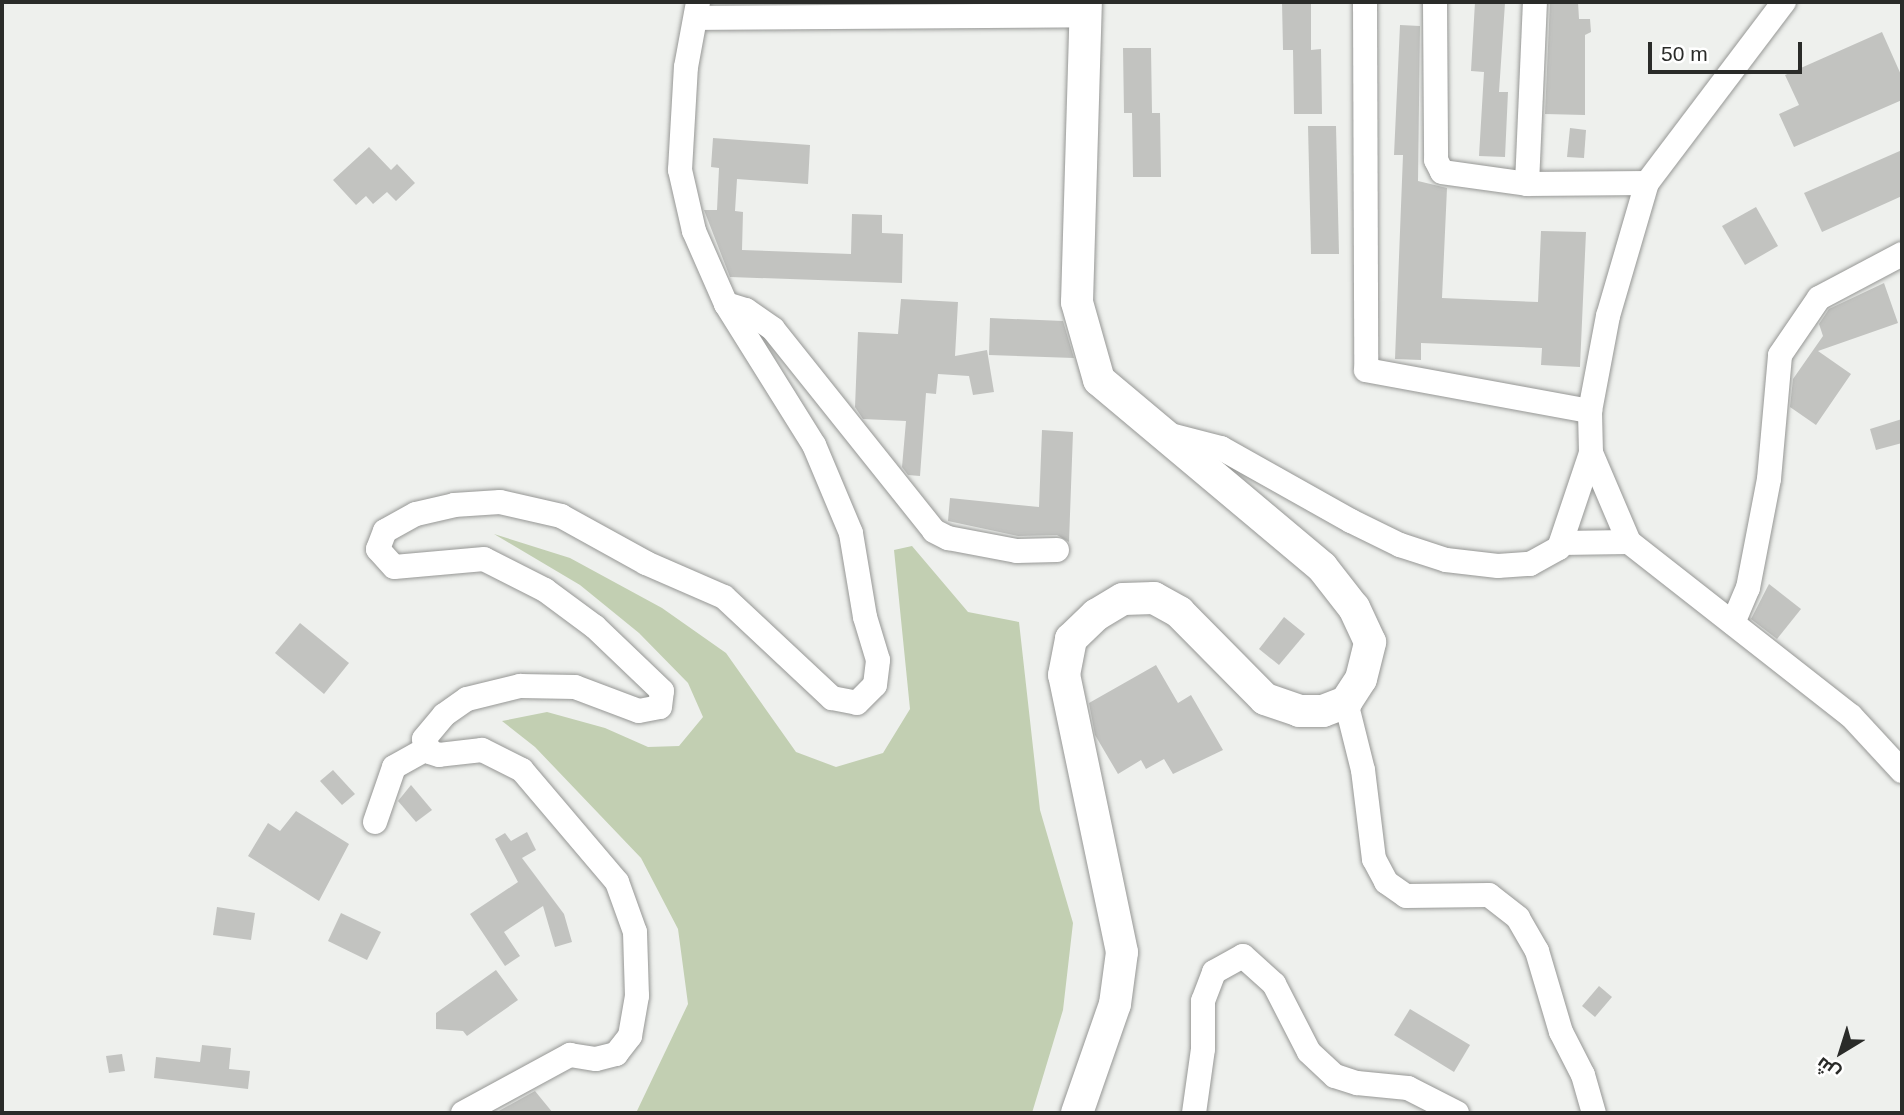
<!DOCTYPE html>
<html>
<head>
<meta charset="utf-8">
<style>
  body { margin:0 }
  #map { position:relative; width:1904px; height:1115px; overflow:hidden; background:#eef0ed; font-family:Arial,Cairo,sans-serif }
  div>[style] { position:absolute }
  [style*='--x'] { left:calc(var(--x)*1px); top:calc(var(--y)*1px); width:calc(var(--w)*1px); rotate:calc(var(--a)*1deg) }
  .green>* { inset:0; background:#c2cfb2 }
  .building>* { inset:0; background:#c2c3c0 }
  .roads { filter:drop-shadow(0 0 2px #969795) drop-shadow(0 0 2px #969795) }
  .minor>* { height:24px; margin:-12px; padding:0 12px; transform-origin:12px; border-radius:12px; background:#fff }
  .major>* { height:32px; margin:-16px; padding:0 16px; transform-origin:16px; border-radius:16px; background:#fff }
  span { translate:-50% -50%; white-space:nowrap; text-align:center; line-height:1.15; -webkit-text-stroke:7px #fff; paint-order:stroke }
  .frame { position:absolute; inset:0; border:4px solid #2a2b29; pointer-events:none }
  .north { position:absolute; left:1806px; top:1017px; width:70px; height:70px; -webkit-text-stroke:5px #fff; paint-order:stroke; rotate:218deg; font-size:19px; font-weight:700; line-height:28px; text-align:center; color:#2a2b29 }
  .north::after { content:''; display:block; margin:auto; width:24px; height:32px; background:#2a2b29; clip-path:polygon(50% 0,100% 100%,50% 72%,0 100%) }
  .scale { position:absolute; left:1648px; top:42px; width:154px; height:32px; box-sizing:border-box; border:4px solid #2a2b29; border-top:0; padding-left:9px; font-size:21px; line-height:24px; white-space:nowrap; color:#2a2b29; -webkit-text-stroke:5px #fff; paint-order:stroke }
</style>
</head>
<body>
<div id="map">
  <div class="green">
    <i style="clip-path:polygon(494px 534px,570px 558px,662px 608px,726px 653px,796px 752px,836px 767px,883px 753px,910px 709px,894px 550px,912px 546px,968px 612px,1019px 622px,1040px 810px,1073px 923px,1063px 1010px,1032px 1113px,636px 1113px,688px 1004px,678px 929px,641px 858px,535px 747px,502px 721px,547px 712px,605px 728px,648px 747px,679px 746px,703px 717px,688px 683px,639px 633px,580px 585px)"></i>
  </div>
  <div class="building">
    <i style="clip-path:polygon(1282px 2px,1311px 2px,1311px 50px,1321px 49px,1322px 114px,1294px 114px,1293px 50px,1283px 50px)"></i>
    <i style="clip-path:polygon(1475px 2px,1505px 3px,1499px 92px,1508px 92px,1505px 157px,1479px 156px,1484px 72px,1471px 71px)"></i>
    <i style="clip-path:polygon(1550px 2px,1578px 2px,1579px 19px,1590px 19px,1591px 32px,1585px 35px,1585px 115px,1545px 114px)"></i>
    <i style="clip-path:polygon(1400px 25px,1420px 26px,1418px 181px,1447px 188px,1442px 298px,1538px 302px,1541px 231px,1586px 232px,1580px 367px,1541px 365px,1542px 348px,1421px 343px,1421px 360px,1395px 359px,1403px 155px,1394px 155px)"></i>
    <i style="clip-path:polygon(1882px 32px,1902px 77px,1902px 100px,1794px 147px,1779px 114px,1799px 105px,1785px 75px)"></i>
    <i style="clip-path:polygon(1123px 48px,1151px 48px,1152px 113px,1160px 113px,1161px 177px,1133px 177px,1132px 113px,1124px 113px)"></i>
    <i style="clip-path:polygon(1308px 126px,1336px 126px,1339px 254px,1311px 254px)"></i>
    <i style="clip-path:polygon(1570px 128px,1586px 130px,1584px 158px,1567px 157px)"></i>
    <i style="clip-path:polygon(713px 138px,810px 145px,808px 184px,737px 179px,735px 211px,743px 212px,742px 250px,851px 254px,852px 214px,882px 215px,882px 233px,903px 234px,902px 283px,730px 277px,704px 210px,717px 210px,719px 168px,711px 167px)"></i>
    <i style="clip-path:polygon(369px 147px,391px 170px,397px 164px,415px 183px,396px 201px,387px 192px,373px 204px,366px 196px,356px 205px,333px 180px)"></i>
    <i style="clip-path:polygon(1902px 150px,1902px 196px,1822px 232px,1804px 193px)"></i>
    <i style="clip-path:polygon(1756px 207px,1778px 246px,1745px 265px,1722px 226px)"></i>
    <i style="clip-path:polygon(1884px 283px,1898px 323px,1818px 351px,1851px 374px,1816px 425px,1790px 407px,1793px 379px,1823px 336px,1819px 324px,1829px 309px)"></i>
    <i style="clip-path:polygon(901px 299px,958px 302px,955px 356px,987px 350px,994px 392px,973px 395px,969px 376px,938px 374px,936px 394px,926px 393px,920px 476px,908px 475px,902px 467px,906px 421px,863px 419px,855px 407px,858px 332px,898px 334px)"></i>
    <i style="clip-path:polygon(990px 318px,1063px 321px,1074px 358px,989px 355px)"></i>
    <i style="clip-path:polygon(1902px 419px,1902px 443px,1876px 450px,1870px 429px)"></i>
    <i style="clip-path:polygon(1042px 430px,1073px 432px,1069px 542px,1057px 535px,1018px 536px,948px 521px,950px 498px,1039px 507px)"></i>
    <i style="clip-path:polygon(1769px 584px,1801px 609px,1777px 639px,1751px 619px)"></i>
    <i style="clip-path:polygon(1284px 617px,1305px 634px,1279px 665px,1259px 649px)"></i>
    <i style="clip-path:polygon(300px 623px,349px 663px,324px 694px,275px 653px)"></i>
    <i style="clip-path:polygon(1156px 665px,1178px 703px,1191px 695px,1223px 750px,1173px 774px,1164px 759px,1146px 769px,1141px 760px,1118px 774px,1095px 735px,1089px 703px)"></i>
    <i style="clip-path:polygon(333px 770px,355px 794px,342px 805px,320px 781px)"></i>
    <i style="clip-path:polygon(411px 785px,432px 810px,416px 822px,398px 801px)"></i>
    <i style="clip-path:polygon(296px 811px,349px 844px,319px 901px,248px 856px,268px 823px,280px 831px)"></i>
    <i style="clip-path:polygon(527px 832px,536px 850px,522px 858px,564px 914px,572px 942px,555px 947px,543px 906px,504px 932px,520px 956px,505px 966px,470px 914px,518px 882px,495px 839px,505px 833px,511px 841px)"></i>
    <i style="clip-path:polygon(217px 907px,255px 913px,251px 940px,213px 935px)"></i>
    <i style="clip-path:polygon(341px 913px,381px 932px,367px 960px,328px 941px)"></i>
    <i style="clip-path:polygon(496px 970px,518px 1000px,467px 1036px,463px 1031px,436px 1029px,436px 1013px)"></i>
    <i style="clip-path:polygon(1599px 986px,1612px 997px,1595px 1017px,1582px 1006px)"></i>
    <i style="clip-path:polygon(1410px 1009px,1470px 1045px,1454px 1072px,1394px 1035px)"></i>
    <i style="clip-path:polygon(202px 1045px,231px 1048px,229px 1069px,250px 1071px,248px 1089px,154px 1078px,156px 1057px,200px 1062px)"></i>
    <i style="clip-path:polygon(122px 1054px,125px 1071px,109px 1073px,106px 1056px)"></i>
    <i style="clip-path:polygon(535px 1091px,553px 1113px,495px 1113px,497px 1112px)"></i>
  </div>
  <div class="roads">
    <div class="minor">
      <i style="--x:1365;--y:2;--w:368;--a:89.8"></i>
      <i style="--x:1366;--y:370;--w:228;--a:10.4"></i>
      <i style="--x:1435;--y:2;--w:158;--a:89.6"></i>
      <i style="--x:1436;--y:160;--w:13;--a:63"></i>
      <i style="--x:1442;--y:172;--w:86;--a:8"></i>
      <i style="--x:1527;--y:184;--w:120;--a:-0.5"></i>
      <i style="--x:698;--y:18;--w:388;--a:-0.4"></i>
      <i style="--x:1527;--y:184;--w:182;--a:-87.5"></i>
      <i style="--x:726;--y:304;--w:21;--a:17"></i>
      <i style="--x:746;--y:310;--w:33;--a:35"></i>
      <i style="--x:773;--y:329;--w:258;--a:51.4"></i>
      <i style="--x:934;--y:531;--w:16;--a:27"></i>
      <i style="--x:948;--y:538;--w:70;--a:10.7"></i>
      <i style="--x:1017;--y:551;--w:40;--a:-1.4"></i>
      <i style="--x:1163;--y:433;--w:60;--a:14.5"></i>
      <i style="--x:1221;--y:448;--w:149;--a:29.3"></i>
      <i style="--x:1351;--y:521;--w:55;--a:26.1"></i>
      <i style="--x:1400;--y:545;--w:48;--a:18.1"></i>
      <i style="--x:1446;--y:560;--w:52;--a:6.6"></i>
      <i style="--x:1498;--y:566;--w:32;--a:-4"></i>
      <i style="--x:1530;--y:564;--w:33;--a:-29"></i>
      <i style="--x:1559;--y:548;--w:100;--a:-71.4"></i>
      <i style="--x:1591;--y:453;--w:42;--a:-91.4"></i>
      <i style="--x:1590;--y:411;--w:97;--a:-79.3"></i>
      <i style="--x:1608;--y:316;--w:139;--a:-73.7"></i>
      <i style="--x:1647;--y:183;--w:227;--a:-52.9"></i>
      <i style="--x:1629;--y:542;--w:282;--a:38.1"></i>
      <i style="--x:1851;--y:716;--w:75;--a:47.2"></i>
      <i style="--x:1561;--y:543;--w:68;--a:-0.8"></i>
      <i style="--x:1629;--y:542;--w:97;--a:-113.1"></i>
      <i style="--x:1733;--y:623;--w:38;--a:-67"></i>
      <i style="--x:1748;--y:588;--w:111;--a:-79.1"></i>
      <i style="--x:1769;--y:479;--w:124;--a:-84.9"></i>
      <i style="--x:1780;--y:355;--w:69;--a:-55.6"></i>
      <i style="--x:1819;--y:298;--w:94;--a:-27.9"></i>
      <i style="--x:1346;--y:702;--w:70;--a:76"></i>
      <i style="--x:1363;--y:770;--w:90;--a:83"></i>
      <i style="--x:1374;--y:859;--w:26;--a:62"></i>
      <i style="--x:1386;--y:882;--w:24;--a:35"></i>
      <i style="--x:1406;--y:896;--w:83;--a:-0.7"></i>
      <i style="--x:1489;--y:895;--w:37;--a:38"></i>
      <i style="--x:1518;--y:918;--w:38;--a:60"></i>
      <i style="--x:1537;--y:951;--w:84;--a:73.5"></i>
      <i style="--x:1561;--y:1032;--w:48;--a:62.9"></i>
      <i style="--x:1583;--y:1075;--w:40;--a:74"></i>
      <i style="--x:375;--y:822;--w:58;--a:-70.9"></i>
      <i style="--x:394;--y:767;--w:39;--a:-29"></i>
      <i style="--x:463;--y:1113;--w:122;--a:-28.5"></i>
      <i style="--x:570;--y:1055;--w:26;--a:9"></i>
      <i style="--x:596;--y:1059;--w:21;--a:-14"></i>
      <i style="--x:616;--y:1054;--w:23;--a:-52"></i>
      <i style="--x:630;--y:1036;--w:41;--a:-80.1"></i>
      <i style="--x:637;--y:996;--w:64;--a:-91.8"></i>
      <i style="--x:635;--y:932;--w:53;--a:-109.8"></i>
      <i style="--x:617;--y:882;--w:147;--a:-130.3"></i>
      <i style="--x:522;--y:770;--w:45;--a:-153.4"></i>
      <i style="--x:482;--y:750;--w:43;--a:173.4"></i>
      <i style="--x:439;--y:755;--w:9;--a:-162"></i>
      <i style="--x:430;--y:752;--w:14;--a:-115"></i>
      <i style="--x:424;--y:739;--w:31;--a:-50"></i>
      <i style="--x:444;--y:715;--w:28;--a:-35"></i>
      <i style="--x:467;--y:699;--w:55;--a:-13.8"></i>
      <i style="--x:520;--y:686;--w:55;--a:1"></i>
      <i style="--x:575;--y:687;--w:68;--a:20.6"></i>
      <i style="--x:639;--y:711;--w:21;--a:-11"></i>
      <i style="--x:660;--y:707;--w:16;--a:-83"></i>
      <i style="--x:662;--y:691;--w:93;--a:-136.3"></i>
      <i style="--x:595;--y:627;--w:62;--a:-143.5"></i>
      <i style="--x:545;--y:590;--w:68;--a:-153.1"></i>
      <i style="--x:484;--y:559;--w:90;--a:174.9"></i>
      <i style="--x:394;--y:567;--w:24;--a:-132"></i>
      <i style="--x:378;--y:549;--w:19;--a:-69"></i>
      <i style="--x:385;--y:531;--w:35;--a:-29"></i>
      <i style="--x:416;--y:514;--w:39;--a:-13"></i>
      <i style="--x:454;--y:505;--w:46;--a:-3.7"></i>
      <i style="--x:500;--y:502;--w:63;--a:12.9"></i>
      <i style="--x:561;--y:516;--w:97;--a:28.9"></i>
      <i style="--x:646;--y:563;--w:85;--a:23.6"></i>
      <i style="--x:724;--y:597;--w:148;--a:43.1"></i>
      <i style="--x:832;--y:698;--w:25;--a:11"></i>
      <i style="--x:857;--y:703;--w:25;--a:-45"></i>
      <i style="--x:875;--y:685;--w:25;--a:-83"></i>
      <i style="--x:878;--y:660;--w:45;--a:-106.8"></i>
      <i style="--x:865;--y:617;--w:85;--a:-99.5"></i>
      <i style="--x:851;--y:533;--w:95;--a:-112.8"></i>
      <i style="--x:814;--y:445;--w:166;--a:-122"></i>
      <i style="--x:726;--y:304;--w:80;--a:-113.7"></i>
      <i style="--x:694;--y:231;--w:63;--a:-102.9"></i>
      <i style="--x:680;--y:170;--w:103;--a:-86.7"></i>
      <i style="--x:686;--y:67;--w:66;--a:-79.5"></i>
      <i style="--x:1194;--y:1113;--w:65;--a:-82"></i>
      <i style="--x:1203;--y:1049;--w:48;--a:-90"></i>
      <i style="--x:1203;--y:1001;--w:31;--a:-69"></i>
      <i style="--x:1214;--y:972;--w:33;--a:-29"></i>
      <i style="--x:1243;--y:956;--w:42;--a:42.1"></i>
      <i style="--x:1274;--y:984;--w:76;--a:62.8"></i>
      <i style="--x:1309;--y:1052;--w:35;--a:43"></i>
      <i style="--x:1335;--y:1076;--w:23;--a:18"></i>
      <i style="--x:1357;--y:1083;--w:51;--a:5.6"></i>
      <i style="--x:1408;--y:1088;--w:55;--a:27"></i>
    </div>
    <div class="major">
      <i style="--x:1077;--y:1113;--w:115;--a:-70.8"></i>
      <i style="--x:1115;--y:1004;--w:52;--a:-82.3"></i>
      <i style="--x:1122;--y:952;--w:283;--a:-101.8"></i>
      <i style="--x:1064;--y:675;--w:37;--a:-79"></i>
      <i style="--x:1071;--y:639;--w:35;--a:-44"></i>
      <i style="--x:1096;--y:615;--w:31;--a:-31"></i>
      <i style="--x:1123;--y:599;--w:31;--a:-2"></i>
      <i style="--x:1154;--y:598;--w:29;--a:29"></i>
      <i style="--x:1179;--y:612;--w:122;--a:45.3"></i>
      <i style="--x:1265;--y:699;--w:36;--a:19"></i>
      <i style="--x:1299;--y:711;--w:24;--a:0"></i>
      <i style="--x:1323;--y:711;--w:25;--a:-21"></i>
      <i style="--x:1346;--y:702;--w:27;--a:-57"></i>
      <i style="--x:1361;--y:679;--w:38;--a:-76"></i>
      <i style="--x:1370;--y:642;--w:38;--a:-115"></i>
      <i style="--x:1354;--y:608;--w:52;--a:-128"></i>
      <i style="--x:1322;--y:567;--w:291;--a:-140"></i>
      <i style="--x:1099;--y:380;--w:81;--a:-105.8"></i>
      <i style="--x:1077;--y:302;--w:300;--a:-88.3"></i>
    </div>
  </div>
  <div class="frame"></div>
  <div class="north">ش</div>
  <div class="scale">50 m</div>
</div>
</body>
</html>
